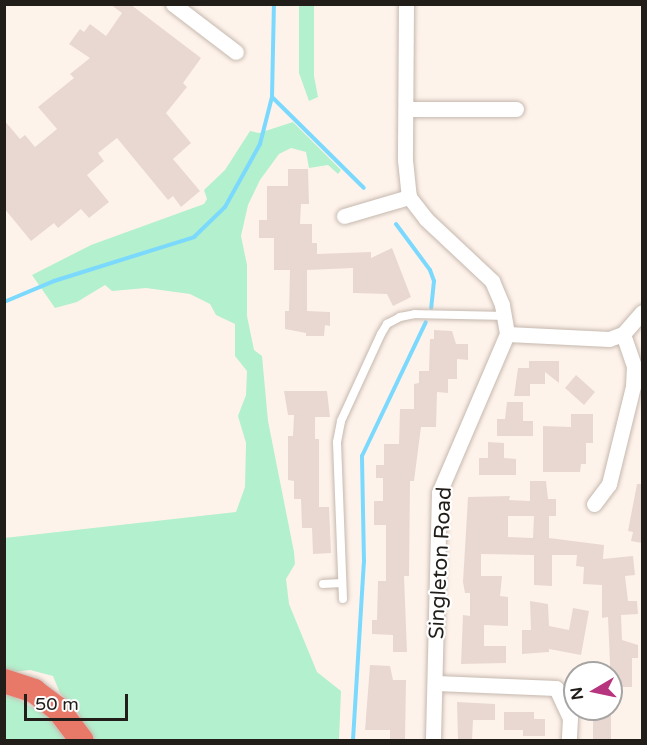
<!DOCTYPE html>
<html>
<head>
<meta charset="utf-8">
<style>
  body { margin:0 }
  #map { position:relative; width:647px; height:745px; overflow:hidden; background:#fef3eb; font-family:"Varela Round",sans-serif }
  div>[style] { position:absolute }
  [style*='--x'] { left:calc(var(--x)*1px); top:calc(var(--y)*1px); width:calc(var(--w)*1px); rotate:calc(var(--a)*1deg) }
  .green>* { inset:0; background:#b3f0cd }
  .stream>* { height:4px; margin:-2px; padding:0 2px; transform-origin:2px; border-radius:2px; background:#7bd9fe }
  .building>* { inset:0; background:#e9d8d1 }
  .roads { filter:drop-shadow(0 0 2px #c5b8ae) drop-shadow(0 0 2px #c5b8ae) }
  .service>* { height:8px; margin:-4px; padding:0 4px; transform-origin:4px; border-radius:4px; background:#fff }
  .minor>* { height:15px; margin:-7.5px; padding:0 7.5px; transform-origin:7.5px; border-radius:7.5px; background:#fff }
  .trunk>* { height:24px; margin:-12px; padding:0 12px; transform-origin:12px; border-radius:12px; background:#e87868 }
  span { translate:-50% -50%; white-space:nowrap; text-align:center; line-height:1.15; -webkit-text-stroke:4.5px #fff; paint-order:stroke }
  .street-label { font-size:21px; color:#211d19 }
  .frame { position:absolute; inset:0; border:6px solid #211d19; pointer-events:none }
  .north { position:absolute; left:563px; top:661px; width:60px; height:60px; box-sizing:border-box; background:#fff; border:2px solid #a6a5a3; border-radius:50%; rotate:261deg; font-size:16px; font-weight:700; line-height:24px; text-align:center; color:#211d19 }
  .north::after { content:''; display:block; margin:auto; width:21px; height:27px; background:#b6357e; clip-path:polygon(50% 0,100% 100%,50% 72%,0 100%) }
  .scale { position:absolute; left:24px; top:694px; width:104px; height:27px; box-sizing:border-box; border:3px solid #211d19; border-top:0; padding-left:8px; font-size:18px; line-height:21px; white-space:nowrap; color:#211d19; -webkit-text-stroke:4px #fff; paint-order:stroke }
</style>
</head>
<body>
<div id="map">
  <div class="green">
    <i style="clip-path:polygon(299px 5px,314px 5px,314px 76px,318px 97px,309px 101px,299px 73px)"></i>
    <i style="clip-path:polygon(293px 122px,341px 170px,338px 174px,328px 165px,309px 168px,306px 152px,291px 148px,279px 154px,260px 180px,248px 205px,241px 236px,247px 265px,247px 316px,254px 350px,262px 356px,268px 421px,294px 552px,295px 564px,286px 579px,289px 604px,317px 672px,341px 691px,339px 740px,92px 740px,76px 709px,60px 693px,53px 676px,30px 670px,5px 673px,4px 538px,236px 512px,245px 487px,246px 443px,238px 416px,246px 395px,247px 371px,235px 356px,235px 324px,216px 315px,210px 304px,190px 294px,146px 288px,112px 291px,105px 285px,77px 302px,55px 308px,32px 275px,91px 245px,204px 204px,207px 199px,204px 190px,225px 170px,250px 131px,259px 133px)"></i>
    <i style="clip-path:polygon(5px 695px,14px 697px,47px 716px,66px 740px,5px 740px)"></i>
  </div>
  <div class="stream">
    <i style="--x:272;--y:97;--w:129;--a:44.7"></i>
    <i style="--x:396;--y:224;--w:57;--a:53.5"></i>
    <i style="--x:430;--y:270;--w:12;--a:70"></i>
    <i style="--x:434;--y:281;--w:27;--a:96"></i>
    <i style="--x:4;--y:302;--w:54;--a:-22.8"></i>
    <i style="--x:54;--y:281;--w:147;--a:-17.4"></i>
    <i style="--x:194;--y:237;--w:43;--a:-44.1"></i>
    <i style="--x:225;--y:207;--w:72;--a:-60.9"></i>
    <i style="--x:260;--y:144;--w:49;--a:-75.7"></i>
    <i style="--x:272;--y:97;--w:93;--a:-88.8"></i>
    <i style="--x:353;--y:740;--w:178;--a:-86.5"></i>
    <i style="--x:364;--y:562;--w:106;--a:-91.1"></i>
    <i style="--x:362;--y:456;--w:148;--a:-64.5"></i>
  </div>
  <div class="building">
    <i style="clip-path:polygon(110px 4px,130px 4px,201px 58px,183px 83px,187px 87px,166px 113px,191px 143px,173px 159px,200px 191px,181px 207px,173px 196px,168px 200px,117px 138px,98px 153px,104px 161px,87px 175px,109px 202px,89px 218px,81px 209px,58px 228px,54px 223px,31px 241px,4px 208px,4px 120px,20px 139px,25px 135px,35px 147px,57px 129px,38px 107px,74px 78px,70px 74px,90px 58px,69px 44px,80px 29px,84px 32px,90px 24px,106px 36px,122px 13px)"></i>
    <i style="clip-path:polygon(288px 169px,308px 169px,309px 204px,301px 204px,300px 224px,312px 224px,312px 243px,317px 243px,317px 254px,371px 252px,371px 258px,392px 248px,411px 297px,393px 306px,387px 294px,353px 293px,353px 268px,307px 270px,307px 311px,330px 312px,330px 326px,325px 325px,324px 336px,306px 336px,306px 333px,285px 329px,285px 311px,289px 311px,290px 270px,274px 270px,274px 238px,259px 238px,259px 220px,267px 220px,267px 186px,288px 186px)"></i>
    <i style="clip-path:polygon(434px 330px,452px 331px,456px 344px,468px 344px,468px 360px,457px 359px,457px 379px,448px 379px,448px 393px,437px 392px,436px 427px,421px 427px,414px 481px,410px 481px,409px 576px,404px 576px,407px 652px,393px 652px,393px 635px,372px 634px,372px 620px,377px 620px,378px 581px,386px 581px,386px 525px,374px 525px,374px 501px,383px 501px,383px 478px,376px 478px,376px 465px,384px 465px,384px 444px,399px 444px,400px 409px,414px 409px,414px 384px,419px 383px,419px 371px,429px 371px,430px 339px,434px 339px)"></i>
    <i style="clip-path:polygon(529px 361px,559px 361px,559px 383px,545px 372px,545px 384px,530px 384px,530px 396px,514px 396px,518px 368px,529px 368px)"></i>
    <i style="clip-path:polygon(576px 375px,595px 392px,584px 405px,565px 388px)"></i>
    <i style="clip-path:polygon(284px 391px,327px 391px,330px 417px,315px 417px,315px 439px,319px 439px,319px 507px,329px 507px,331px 553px,313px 554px,312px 528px,302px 528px,301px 499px,294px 499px,294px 481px,288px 480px,288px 436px,293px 436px,294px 415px,288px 415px)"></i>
    <i style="clip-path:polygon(507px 402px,523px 402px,523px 421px,533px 421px,533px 436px,497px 436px,497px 419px,505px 419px)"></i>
    <i style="clip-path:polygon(571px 414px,593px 414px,593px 443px,586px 443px,586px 464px,581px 464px,580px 472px,543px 472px,543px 426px,571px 427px)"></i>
    <i style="clip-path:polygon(488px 442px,504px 443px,504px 458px,516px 459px,516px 475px,479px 475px,479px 458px,488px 458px)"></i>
    <i style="clip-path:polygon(evenodd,530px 481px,546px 481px,548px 499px,556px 499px,556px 516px,549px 516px,549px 538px,604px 545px,603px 559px,633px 556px,635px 575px,625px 576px,628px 601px,637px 601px,638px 614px,621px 615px,622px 640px,638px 645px,638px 658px,632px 658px,632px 687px,611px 687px,608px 617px,602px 618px,602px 585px,583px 584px,584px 567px,576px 566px,577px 555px,552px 555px,552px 586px,534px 585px,534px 555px,481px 554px,481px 576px,502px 576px,500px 596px,508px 597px,508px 626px,484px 625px,484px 646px,506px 646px,506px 663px,461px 664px,463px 615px,470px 616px,470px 593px,465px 593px,463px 582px,468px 497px,510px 496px,509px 500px,530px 501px,530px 481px,508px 516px,534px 516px,533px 538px,508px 537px,508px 516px)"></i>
    <i style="clip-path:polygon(637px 484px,642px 484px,642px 543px,631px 541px,633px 532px,628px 531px)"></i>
    <i style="clip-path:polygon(530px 601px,548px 604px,549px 626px,569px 630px,573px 608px,589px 611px,581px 655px,549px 649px,549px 652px,522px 654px,522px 630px,531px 630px)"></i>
    <i style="clip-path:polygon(370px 665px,390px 666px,393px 680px,406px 680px,405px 741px,390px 741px,390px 730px,365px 730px)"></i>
    <i style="clip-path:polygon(457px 702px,495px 704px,495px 720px,473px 720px,472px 741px,458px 741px)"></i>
    <i style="clip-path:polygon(593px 709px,611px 709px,611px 741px,593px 741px)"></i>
    <i style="clip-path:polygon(504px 712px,534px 712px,534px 719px,545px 719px,545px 736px,523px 736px,523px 730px,504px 730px)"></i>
  </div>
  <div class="roads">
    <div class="service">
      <i style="--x:323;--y:584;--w:19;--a:-3"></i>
      <i style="--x:343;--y:599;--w:157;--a:-92.2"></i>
      <i style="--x:337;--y:442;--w:21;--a:-79"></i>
      <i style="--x:341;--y:421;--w:96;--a:-65.3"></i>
      <i style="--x:381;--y:334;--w:12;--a:-59"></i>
      <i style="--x:387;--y:324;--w:15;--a:-28"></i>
      <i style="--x:400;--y:317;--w:15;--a:-11"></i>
      <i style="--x:415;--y:314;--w:89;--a:1.3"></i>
    </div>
    <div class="minor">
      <i style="--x:173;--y:4;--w:79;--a:37.3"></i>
      <i style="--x:406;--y:4;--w:156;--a:90.4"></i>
      <i style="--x:405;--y:160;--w:37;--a:84"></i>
      <i style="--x:409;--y:197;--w:28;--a:52"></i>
      <i style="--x:426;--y:219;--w:91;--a:43.2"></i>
      <i style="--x:492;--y:281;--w:26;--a:67"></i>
      <i style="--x:502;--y:305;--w:29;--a:80"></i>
      <i style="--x:507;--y:334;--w:173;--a:113.2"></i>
      <i style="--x:439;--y:493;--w:247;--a:91.4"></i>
      <i style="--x:406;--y:109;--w:110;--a:0"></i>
      <i style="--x:344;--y:216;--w:68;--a:-16.3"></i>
      <i style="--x:507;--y:334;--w:102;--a:2.8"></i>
      <i style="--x:609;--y:339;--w:15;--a:-20"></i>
      <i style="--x:623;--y:334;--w:29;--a:-49"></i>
      <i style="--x:594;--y:504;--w:25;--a:-53"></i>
      <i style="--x:609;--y:484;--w:101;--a:-76.2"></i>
      <i style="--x:633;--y:386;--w:20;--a:-87"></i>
      <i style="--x:634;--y:366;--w:34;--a:-109"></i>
      <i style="--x:436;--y:683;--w:120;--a:2.4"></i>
      <i style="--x:556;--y:688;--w:33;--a:65"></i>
      <i style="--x:570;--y:718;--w:22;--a:93"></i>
    </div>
    <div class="trunk">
      <i style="--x:4;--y:681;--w:32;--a:18"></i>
      <i style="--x:34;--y:691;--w:30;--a:37"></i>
      <i style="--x:58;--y:709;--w:39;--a:53"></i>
    </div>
  </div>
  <div class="street-label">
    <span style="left:441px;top:563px;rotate:-87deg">Singleton Road</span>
  </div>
  <div class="frame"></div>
  <div class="north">N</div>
  <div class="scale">50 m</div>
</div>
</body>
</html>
